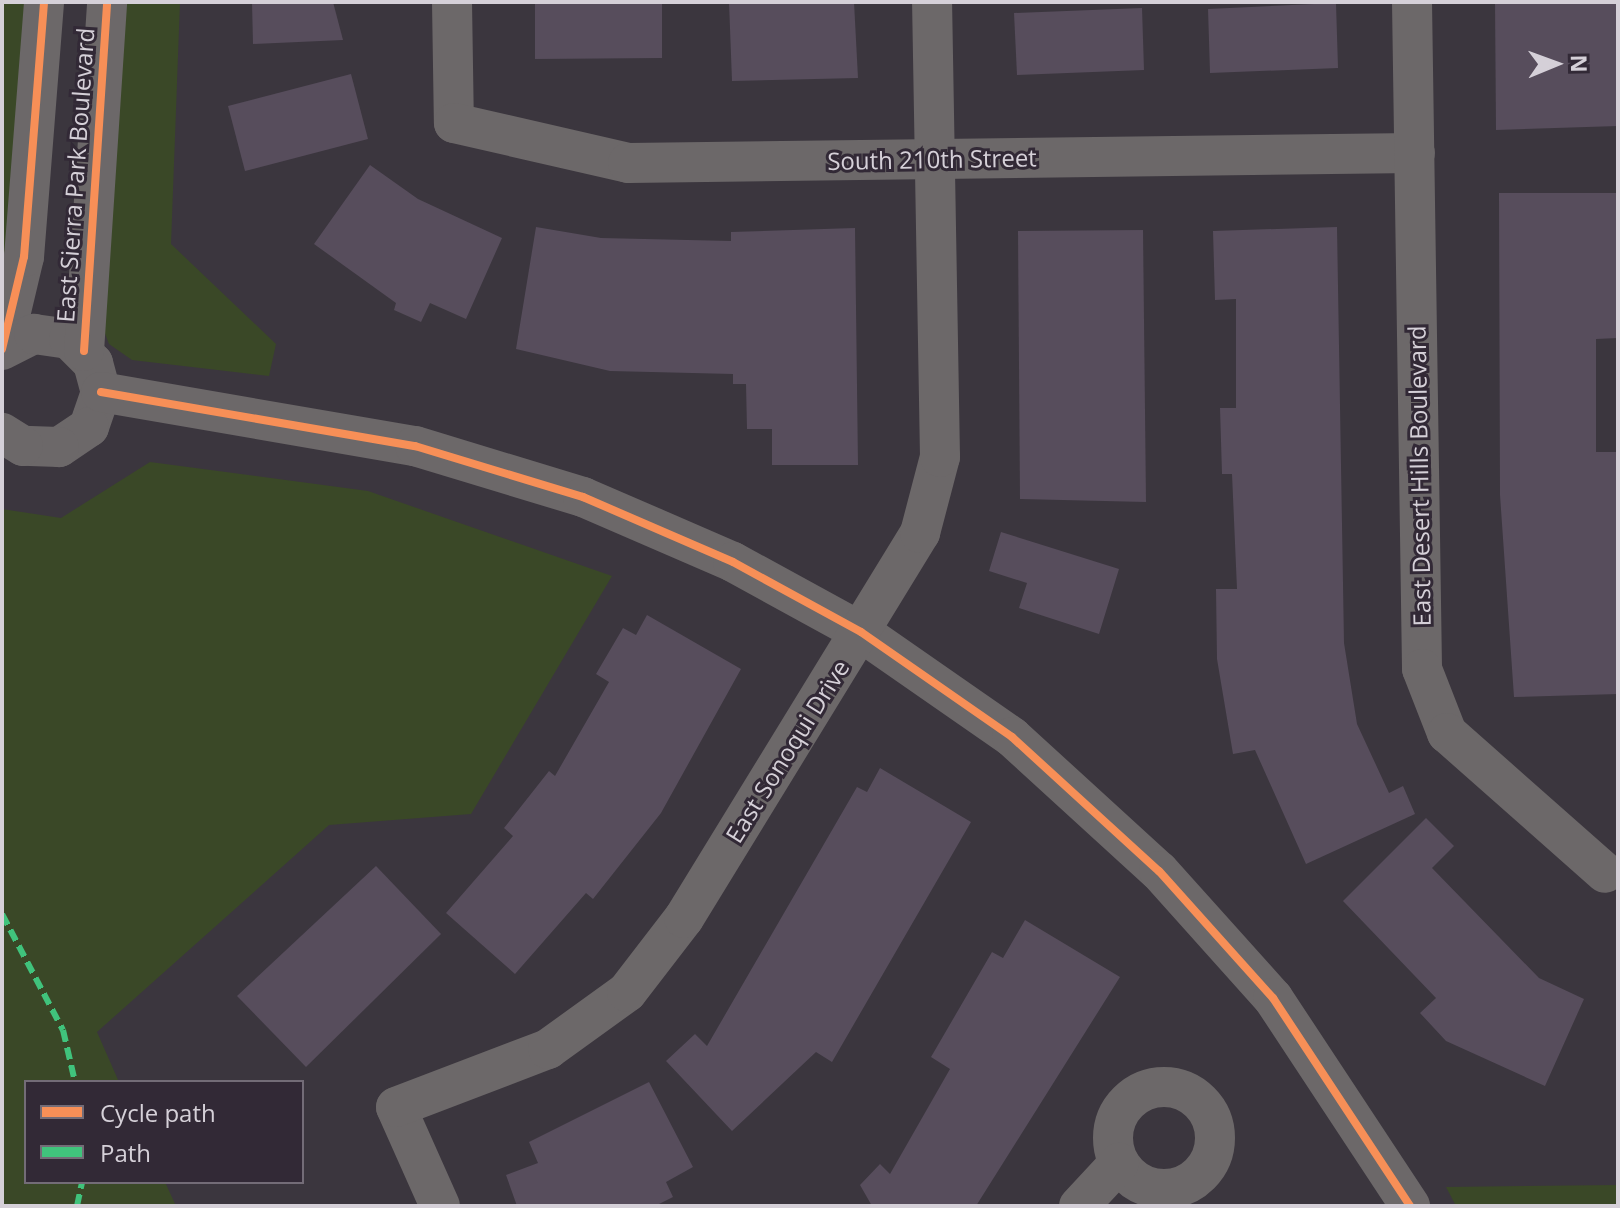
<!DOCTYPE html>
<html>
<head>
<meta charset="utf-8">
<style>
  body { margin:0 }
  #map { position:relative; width:1620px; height:1208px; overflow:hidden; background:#3b363e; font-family:"Open Sans",sans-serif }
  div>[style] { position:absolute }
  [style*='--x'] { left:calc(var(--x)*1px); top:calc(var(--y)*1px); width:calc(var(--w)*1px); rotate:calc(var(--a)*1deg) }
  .green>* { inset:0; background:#3a4827 }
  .building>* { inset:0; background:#574d5c }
  .minor>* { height:40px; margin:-20px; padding:0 20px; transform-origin:20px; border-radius:20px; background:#6c6869 }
  .minor>.ring { margin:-20px; padding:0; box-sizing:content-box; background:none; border:40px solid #6c6869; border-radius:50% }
  .quiet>* { height:6px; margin-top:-3px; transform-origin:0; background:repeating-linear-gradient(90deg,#40c37c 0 12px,transparent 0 18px) }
  .cycleway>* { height:8px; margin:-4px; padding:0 4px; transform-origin:4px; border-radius:4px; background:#f78f57 }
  span { translate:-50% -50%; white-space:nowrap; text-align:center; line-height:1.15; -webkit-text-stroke:6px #322936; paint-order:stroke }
  .street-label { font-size:24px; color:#d5d0d8 }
  .frame { position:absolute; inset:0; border:4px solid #d5d0d8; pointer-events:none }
  .legend { position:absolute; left:24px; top:1080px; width:280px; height:104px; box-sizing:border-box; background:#322936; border:2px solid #736c77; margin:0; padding:10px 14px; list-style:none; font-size:24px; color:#d5d0d8 }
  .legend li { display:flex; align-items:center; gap:16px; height:40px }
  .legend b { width:40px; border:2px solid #736c77 }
  .north { position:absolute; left:1516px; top:24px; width:80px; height:80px; -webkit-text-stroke:6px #322936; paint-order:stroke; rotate:89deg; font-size:22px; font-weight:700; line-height:32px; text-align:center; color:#d5d0d8 }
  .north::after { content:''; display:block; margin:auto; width:28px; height:36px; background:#d5d0d8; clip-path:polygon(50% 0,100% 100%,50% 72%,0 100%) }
</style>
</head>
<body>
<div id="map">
  <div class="green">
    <i style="clip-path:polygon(2px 2px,29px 2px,2px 302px)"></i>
    <i style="clip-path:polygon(126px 2px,180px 2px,171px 244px,276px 344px,269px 376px,132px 360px,109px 344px,99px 318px)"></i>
    <i style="clip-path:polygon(150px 462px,368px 491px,612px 576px,471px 814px,329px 825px,97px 1032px,119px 1082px,26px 1082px,26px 1182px,165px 1182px,176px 1206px,2px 1206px,2px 509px,61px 518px)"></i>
    <i style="clip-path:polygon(1618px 1185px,1618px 1206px,1456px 1206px,1446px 1187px)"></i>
  </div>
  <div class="building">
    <i style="clip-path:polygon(252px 2px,333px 2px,343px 40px,253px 44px)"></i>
    <i style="clip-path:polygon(535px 2px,662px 2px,662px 58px,535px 59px)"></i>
    <i style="clip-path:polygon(729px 2px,854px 2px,858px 78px,732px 81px)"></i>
    <i style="clip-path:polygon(1495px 2px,1618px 2px,1618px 126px,1496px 130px)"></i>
    <i style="clip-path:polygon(1336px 3px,1338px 68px,1210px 73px,1208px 9px)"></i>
    <i style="clip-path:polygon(1142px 8px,1144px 70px,1017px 75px,1014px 13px)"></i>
    <i style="clip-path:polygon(351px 74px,368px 139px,245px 171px,228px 106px)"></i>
    <i style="clip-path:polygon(370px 165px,418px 199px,502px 238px,466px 319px,430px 303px,421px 322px,394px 310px,396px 303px,314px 244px)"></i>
    <i style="clip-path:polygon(1499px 193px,1618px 193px,1618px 338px,1596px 339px,1596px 452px,1618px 452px,1618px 694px,1514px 697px,1500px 495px)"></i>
    <i style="clip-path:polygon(536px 227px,601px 238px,731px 241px,731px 232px,855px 228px,858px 465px,772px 465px,772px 429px,747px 429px,746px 384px,733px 384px,733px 374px,610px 371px,516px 349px)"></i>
    <i style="clip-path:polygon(1337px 227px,1344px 643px,1357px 724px,1389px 793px,1403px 786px,1415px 814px,1306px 864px,1255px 750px,1233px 754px,1217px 659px,1216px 589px,1237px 589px,1232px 474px,1222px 474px,1220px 408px,1236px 408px,1236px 299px,1215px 300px,1213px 231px)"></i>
    <i style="clip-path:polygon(1143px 230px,1146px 502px,1020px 499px,1018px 231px)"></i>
    <i style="clip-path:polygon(1001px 532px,1119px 569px,1099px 634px,1019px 608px,1027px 583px,989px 571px)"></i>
    <i style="clip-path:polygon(647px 615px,741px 669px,661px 813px,593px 899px,586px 893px,515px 974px,446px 913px,513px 836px,504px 828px,549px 771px,555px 776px,609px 682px,596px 674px,623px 628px,636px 635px)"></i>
    <i style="clip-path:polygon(880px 768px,971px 822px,832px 1062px,816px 1052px,732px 1131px,666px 1061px,695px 1034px,707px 1046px,857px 787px,867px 792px)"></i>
    <i style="clip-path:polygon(1426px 818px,1454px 846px,1432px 868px,1539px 978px,1584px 999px,1545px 1086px,1446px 1041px,1420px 1013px,1436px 998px,1343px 901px)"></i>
    <i style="clip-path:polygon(376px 866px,441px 934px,306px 1067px,237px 996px)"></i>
    <i style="clip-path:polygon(1025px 920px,1120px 977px,976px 1206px,872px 1206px,860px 1185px,880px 1164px,890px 1174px,950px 1069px,931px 1057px,992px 952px,1003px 958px)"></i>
    <i style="clip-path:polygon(649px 1082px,693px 1167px,666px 1182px,673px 1197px,655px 1206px,517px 1206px,506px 1175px,538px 1163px,529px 1142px)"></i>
  </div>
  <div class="minor">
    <i style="--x:452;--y:2;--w:121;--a:89.1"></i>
    <i style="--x:454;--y:123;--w:179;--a:12.9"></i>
    <i style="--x:628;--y:163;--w:787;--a:-0.73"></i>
    <i style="--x:1412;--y:2;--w:667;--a:89.14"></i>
    <i style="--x:1422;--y:669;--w:69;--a:68.7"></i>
    <i style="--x:1447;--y:733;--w:211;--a:41.5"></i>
    <i style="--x:2;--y:349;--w:95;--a:-76.6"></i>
    <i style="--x:24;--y:257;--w:256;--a:-85.5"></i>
    <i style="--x:2;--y:350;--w:36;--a:-27"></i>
    <i style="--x:34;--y:334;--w:35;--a:8"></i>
    <i style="--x:69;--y:339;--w:34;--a:45"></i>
    <i style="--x:93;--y:363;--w:30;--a:75"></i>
    <i style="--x:101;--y:392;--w:37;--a:109"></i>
    <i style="--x:89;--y:427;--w:36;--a:146"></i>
    <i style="--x:59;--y:447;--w:36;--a:-178"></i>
    <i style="--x:23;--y:446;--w:25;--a:-148"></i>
    <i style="--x:84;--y:351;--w:350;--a:-86.2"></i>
    <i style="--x:101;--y:392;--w:319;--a:9.8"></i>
    <i style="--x:415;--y:446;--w:176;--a:16.9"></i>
    <i style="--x:583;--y:497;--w:163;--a:23.4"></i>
    <i style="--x:733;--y:562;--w:146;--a:28.7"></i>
    <i style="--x:861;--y:632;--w:184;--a:34.8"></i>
    <i style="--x:1012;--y:737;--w:199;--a:42.4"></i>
    <i style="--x:1159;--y:871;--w:171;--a:48.1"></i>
    <i style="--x:1273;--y:998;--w:249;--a:56.6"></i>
    <i class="ring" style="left:1113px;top:1087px;width:62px;height:62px"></i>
    <i style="--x:440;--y:1206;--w:108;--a:-114"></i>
    <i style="--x:396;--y:1107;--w:163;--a:-20.9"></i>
    <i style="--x:548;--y:1049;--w:97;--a:-35.8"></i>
    <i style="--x:627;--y:992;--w:93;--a:-52.4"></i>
    <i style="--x:684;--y:918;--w:452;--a:-58.5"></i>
    <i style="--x:920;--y:533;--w:79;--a:-75.3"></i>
    <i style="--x:940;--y:457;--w:455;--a:-91"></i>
    <i style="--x:1079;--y:1206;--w:59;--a:-47.1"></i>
  </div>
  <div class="quiet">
    <i style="--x:2;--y:914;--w:131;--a:62.3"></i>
    <i style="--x:63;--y:1030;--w:53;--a:77"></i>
    <i style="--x:77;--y:1206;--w:25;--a:-78"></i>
  </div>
  <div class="cycleway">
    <i style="--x:2;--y:349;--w:95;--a:-76.6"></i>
    <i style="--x:24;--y:257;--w:256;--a:-85.5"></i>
    <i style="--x:84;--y:351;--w:350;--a:-86.2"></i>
    <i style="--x:101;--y:392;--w:319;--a:9.8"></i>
    <i style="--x:415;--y:446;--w:176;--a:16.9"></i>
    <i style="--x:583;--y:497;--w:163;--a:23.4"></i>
    <i style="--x:733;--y:562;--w:146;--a:28.7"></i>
    <i style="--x:861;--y:632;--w:184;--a:34.8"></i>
    <i style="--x:1012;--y:737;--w:199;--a:42.4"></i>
    <i style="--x:1159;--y:871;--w:171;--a:48.1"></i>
    <i style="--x:1273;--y:998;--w:249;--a:56.6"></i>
  </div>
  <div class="street-label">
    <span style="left:932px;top:159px;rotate:-1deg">South 210th Street</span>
    <span style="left:75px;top:175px;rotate:-86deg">East Sierra Park Boulevard</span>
    <span style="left:1419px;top:476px;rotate:-91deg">East Desert Hills Boulevard</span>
    <span style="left:787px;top:751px;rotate:-58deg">East Sonoqui Drive</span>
  </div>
  <div class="frame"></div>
  <ul class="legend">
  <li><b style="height:10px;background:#f78f57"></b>Cycle path</li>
  <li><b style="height:10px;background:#40c37c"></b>Path</li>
  </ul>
  <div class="north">N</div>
</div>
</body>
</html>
